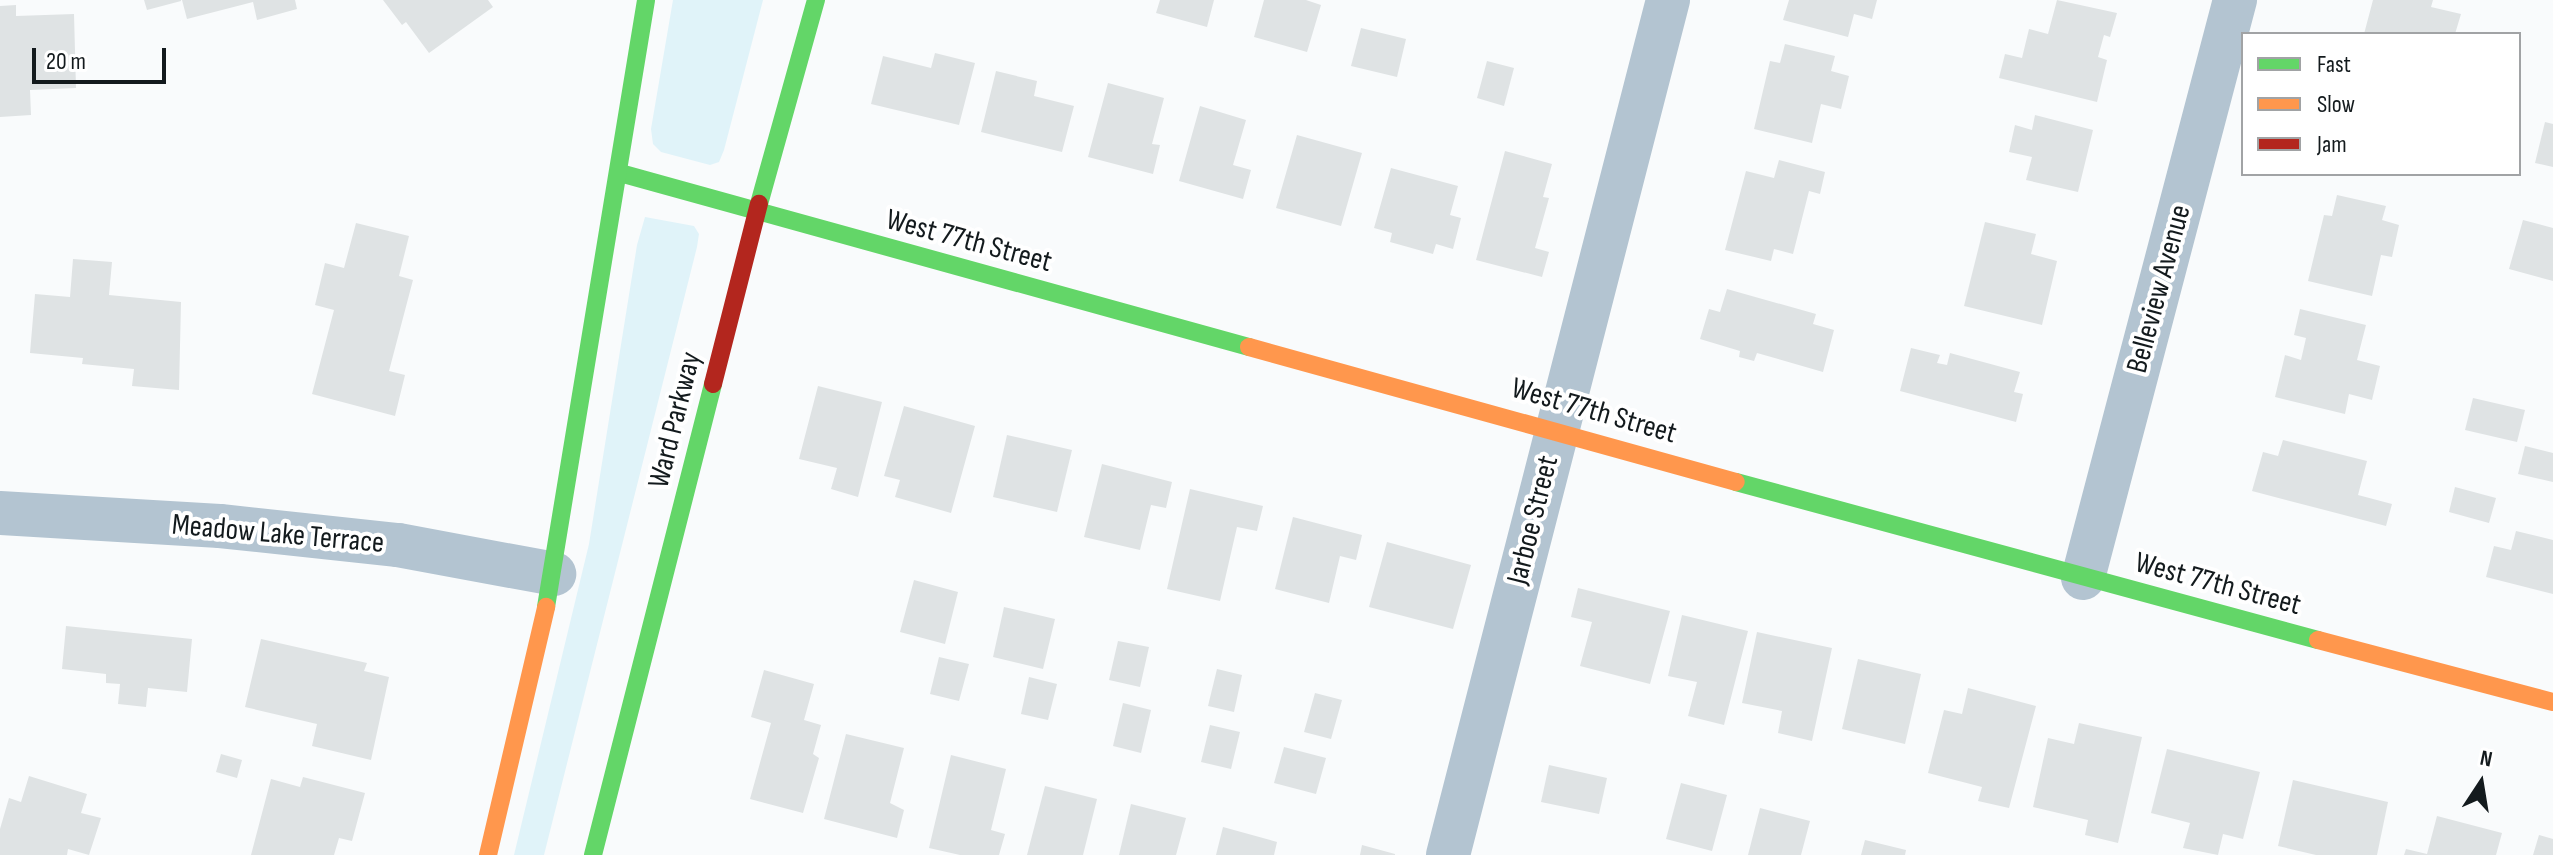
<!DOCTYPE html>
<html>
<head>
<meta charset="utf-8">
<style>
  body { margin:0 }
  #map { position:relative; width:2553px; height:855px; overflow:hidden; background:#f9fbfc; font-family:"Sofia Sans Condensed",sans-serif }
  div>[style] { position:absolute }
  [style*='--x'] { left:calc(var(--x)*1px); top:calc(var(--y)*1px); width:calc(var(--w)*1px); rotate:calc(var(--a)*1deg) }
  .green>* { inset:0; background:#e0f3f9 }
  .building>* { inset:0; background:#dfe3e4 }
  .street>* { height:44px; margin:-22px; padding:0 22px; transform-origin:22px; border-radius:22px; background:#b3c4d1 }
  .fast>* { height:18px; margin:-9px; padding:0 9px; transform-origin:9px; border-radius:9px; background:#63d668 }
  .slow>* { height:18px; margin:-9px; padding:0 9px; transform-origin:9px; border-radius:9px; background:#ff974d }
  .jam>* { height:18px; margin:-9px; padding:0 9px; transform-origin:9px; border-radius:9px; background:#b3261e }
  span { translate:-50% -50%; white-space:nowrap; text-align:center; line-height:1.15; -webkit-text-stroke:8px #fff; paint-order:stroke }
  .street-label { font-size:30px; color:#131a1d }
  .legend { position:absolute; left:2241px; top:32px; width:280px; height:144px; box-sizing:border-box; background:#fff; border:2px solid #a1a3a5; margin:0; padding:10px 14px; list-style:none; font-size:24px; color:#131a1d }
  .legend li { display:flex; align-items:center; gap:16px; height:40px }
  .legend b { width:40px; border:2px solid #a1a3a5 }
  .north { position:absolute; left:2441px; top:743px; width:80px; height:80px; -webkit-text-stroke:6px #fff; paint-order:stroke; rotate:12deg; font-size:22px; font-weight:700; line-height:32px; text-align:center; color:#131a1d }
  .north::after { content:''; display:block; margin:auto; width:28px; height:36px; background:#131a1d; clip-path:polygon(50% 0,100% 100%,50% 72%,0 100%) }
  .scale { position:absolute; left:32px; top:48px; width:134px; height:36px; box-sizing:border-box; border:4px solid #131a1d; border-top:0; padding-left:10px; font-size:24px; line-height:28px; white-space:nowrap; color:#131a1d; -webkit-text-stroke:6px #fff; paint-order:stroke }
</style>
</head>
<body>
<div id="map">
  <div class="green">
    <i style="clip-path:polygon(673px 0,763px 0,724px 150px,719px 162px,710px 165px,661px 152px,653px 144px,651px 129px)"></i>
    <i style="clip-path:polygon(645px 217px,694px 226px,699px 234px,697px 247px,544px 855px,514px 855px,589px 544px,637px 245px)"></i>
  </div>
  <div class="building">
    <i style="clip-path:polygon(144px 0,181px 0,181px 1px,147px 10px)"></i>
    <i style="clip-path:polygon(182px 0,295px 0,297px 9px,257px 20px,253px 2px,187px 19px)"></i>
    <i style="clip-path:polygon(383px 0,488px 0,493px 7px,429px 53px,406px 22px,402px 25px)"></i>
    <i style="clip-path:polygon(1160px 0,1214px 0,1207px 27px,1156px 13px)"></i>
    <i style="clip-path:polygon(1264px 0,1306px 0,1321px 5px,1307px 52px,1254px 37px)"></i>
    <i style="clip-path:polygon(1789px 0,1877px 0,1872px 19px,1854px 14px,1848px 37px,1783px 20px)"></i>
    <i style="clip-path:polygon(2057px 0,2117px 13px,2110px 37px,2104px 35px,2098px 57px,2107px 60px,2097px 102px,1999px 78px,2005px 54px,2022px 58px,2029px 29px,2048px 34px)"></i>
    <i style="clip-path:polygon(2373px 0,2433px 0,2431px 7px,2461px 14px,2455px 34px,2364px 34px)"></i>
    <i style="clip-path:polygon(16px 5px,16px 16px,74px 14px,76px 88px,30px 90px,31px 115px,0 117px,0 6px)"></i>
    <i style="clip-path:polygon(1361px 28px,1406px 39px,1397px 77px,1351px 66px)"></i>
    <i style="clip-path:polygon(1785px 44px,1835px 56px,1831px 71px,1849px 76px,1841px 109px,1821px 104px,1812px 143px,1754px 129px,1770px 61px,1780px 63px)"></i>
    <i style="clip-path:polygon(935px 53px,975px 63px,959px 125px,871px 104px,883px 56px,931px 68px)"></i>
    <i style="clip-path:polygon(1487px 61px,1514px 68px,1504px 106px,1477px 98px)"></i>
    <i style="clip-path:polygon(996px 71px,1037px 81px,1034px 96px,1074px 106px,1062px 152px,981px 132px)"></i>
    <i style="clip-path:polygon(1108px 83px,1164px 98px,1152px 144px,1160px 145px,1153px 174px,1088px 157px)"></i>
    <i style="clip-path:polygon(1200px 106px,1246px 120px,1233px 165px,1251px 170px,1243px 199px,1179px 181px)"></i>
    <i style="clip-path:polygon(2035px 115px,2093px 130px,2078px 192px,2026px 180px,2032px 157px,2009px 152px,2015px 125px,2032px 130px)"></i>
    <i style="clip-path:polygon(2545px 122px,2553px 124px,2553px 167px,2535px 163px)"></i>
    <i style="clip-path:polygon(1297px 135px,1362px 153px,1341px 226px,1276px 208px)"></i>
    <i style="clip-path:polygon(1505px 151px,1552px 164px,1543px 197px,1549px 198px,1535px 248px,1549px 252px,1542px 277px,1476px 260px)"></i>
    <i style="clip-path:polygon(1779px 160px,1825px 172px,1820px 194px,1809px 191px,1793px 254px,1774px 249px,1771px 261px,1725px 250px,1746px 171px,1774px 178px)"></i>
    <i style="clip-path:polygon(1391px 168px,1458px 186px,1450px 215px,1461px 218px,1453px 249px,1436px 244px,1433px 254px,1390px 242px,1392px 233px,1374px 228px)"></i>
    <i style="clip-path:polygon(2337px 195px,2386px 206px,2382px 220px,2399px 225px,2392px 257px,2381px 255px,2372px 296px,2308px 281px,2324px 215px,2332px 216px)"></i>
    <i style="clip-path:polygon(2523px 220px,2553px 228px,2553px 281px,2509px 269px)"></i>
    <i style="clip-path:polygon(1985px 222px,2036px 234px,2031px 254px,2057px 261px,2042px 325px,1964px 306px)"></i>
    <i style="clip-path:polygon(356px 223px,409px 236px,399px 276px,413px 280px,389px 371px,405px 375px,395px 416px,312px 394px,334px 310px,315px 305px,325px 263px,344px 268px)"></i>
    <i style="clip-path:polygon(73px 259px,112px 262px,109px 295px,181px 302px,179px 390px,132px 386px,134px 369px,82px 364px,83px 358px,30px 353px,35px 294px,70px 297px)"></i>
    <i style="clip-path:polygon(1727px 289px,1816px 314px,1813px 324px,1834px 330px,1823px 372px,1757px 353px,1754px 361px,1739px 357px,1740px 351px,1700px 339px,1709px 309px,1720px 312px)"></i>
    <i style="clip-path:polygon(2300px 309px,2366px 325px,2357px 360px,2380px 366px,2372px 400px,2349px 394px,2345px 414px,2275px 397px,2285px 355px,2301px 360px,2306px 338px,2294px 335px)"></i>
    <i style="clip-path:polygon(1911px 348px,1940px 355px,1937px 363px,1947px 365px,1950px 353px,2020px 372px,2014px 392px,2023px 394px,2016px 422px,1900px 391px)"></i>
    <i style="clip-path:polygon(818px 386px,882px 402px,858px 497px,831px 489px,837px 468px,799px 459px)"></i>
    <i style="clip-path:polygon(2473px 398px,2525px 410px,2517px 442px,2465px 430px)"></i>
    <i style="clip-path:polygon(904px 406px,975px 426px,951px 513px,895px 497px,900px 480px,884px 476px)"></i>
    <i style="clip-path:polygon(1007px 435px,1072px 450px,1057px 512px,993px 497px)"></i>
    <i style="clip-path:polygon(2283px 440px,2367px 461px,2358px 495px,2392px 504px,2386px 526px,2252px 491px,2263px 452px,2278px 456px)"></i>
    <i style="clip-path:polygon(2525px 446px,2553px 453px,2553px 482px,2518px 474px)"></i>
    <i style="clip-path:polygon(1102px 464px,1172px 482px,1166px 508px,1151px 505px,1140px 550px,1084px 537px)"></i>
    <i style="clip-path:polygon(2455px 487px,2496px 498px,2489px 523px,2449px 512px)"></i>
    <i style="clip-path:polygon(1190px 489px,1263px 506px,1257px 531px,1237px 527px,1220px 601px,1167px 589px)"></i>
    <i style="clip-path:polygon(1293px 517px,1362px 535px,1356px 560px,1340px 556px,1329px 603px,1275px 589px)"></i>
    <i style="clip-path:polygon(2516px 531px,2553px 540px,2553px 594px,2486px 577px,2494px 546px,2511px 550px)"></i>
    <i style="clip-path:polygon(1387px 542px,1471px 565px,1453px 629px,1369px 607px)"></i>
    <i style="clip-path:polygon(914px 580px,958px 592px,945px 644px,900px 632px)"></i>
    <i style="clip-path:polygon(1578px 588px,1670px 611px,1650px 684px,1580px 666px,1592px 622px,1571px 617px)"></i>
    <i style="clip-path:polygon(1004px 607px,1055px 619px,1043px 669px,993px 657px)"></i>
    <i style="clip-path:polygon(1682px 615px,1748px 631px,1724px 725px,1688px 716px,1697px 682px,1668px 676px)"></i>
    <i style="clip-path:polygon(66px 626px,192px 639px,187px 692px,148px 688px,146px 707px,118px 704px,120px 684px,106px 683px,106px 674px,62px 669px)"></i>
    <i style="clip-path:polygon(1757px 632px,1832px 648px,1812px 741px,1778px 733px,1782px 711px,1742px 703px)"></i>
    <i style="clip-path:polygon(261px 639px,367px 663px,364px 671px,389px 677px,371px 760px,312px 746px,317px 724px,245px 707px)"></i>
    <i style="clip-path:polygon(1118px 641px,1149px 647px,1140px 687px,1109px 680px)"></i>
    <i style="clip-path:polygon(939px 657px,969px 664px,959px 701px,930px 694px)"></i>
    <i style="clip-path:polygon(1858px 659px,1921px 674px,1905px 744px,1842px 729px)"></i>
    <i style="clip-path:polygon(1217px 669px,1242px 675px,1234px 712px,1208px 706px)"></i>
    <i style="clip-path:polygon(764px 670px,814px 684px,804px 720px,821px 725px,813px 754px,819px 758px,803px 813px,750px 799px,771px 723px,751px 717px)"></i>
    <i style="clip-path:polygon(1029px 677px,1057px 684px,1048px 720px,1021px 714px)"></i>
    <i style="clip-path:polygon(1968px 688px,2036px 706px,2009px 808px,1978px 801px,1982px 787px,1928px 773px,1944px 710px,1962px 714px)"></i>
    <i style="clip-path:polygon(1315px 693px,1342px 700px,1331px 739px,1304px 732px)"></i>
    <i style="clip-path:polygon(1123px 703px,1151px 710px,1141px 753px,1113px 746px)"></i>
    <i style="clip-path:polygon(2079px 723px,2142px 737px,2118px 843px,2085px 835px,2088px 820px,2033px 807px,2048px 738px,2074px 744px)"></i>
    <i style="clip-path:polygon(1210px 725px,1240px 732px,1231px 769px,1201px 762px)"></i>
    <i style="clip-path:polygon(846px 734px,904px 748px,890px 803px,904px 810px,897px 838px,824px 819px)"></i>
    <i style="clip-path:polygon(1284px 747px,1326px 758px,1316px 794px,1274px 783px)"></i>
    <i style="clip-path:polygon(2167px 749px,2260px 772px,2243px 839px,2223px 834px,2218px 855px,2183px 848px,2190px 823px,2151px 813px)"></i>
    <i style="clip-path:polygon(221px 754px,242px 760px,237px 778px,216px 772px)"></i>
    <i style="clip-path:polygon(951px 755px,1006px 769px,991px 830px,1005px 834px,999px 855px,960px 855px,929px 848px)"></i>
    <i style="clip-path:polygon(1549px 765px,1607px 778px,1599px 814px,1541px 802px)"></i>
    <i style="clip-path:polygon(29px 776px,87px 794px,81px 813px,101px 818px,89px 855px,68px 849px,67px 855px,0 855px,0 829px,9px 798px,21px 802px)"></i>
    <i style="clip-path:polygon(303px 777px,365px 793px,352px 841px,339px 838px,334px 855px,251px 855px,271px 779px,300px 787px)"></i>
    <i style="clip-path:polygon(2293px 780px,2388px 802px,2377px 855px,2316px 855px,2278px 846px)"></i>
    <i style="clip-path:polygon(1681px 783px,1727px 795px,1712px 851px,1666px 839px)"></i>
    <i style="clip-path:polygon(1045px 786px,1097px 799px,1083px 855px,1027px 855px)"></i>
    <i style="clip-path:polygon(1131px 804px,1186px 818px,1176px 855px,1119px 855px)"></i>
    <i style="clip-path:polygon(1760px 808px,1810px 821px,1801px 855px,1748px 855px)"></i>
    <i style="clip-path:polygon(2437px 816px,2502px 833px,2496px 855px,2404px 855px,2406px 849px,2427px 854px)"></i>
    <i style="clip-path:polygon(1223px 827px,1277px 842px,1274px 855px,1216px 855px)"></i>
    <i style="clip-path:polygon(2539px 835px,2553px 839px,2553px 855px,2533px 855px)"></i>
    <i style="clip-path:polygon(1865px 840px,1906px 850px,1905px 855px,1861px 855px)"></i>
    <i style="clip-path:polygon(1362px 845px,1395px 854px,1395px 855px,1360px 855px)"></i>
  </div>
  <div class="street">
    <i style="--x:0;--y:513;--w:220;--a:3.4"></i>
    <i style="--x:220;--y:526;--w:179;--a:6.1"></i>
    <i style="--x:398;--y:545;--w:159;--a:10.5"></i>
    <i style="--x:2083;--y:578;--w:598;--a:-75.27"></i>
    <i style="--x:1448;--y:855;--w:883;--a:-75.57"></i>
  </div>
  <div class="fast">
    <i style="--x:620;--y:173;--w:653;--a:15.46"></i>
    <i style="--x:759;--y:204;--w:212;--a:-74.4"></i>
    <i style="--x:1736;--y:482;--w:603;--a:15.19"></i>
    <i style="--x:546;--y:607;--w:615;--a:-80.64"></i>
    <i style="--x:593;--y:855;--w:486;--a:-75.7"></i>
  </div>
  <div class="slow">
    <i style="--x:1249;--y:347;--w:505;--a:15.49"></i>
    <i style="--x:2318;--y:640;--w:243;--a:14.8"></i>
    <i style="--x:488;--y:855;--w:255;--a:-76.8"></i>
  </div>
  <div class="jam">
    <i style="--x:713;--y:384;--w:186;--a:-75.7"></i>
  </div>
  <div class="street-label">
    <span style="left:969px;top:241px;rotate:15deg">West 77th Street</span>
    <span style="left:2159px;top:289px;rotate:-75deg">Belleview Avenue</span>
    <span style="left:1594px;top:411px;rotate:16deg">West 77th Street</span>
    <span style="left:675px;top:420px;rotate:-76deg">Ward Parkway</span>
    <span style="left:1533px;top:520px;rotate:-76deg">Jarboe Street</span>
    <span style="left:278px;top:534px;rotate:5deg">Meadow Lake Terrace</span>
    <span style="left:2218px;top:584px;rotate:15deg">West 77th Street</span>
  </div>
  <ul class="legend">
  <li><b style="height:10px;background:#63d668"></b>Fast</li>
  <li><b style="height:10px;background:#ff974d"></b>Slow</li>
  <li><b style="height:10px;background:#b3261e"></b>Jam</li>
  </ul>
  <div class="north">N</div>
  <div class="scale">20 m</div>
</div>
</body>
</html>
